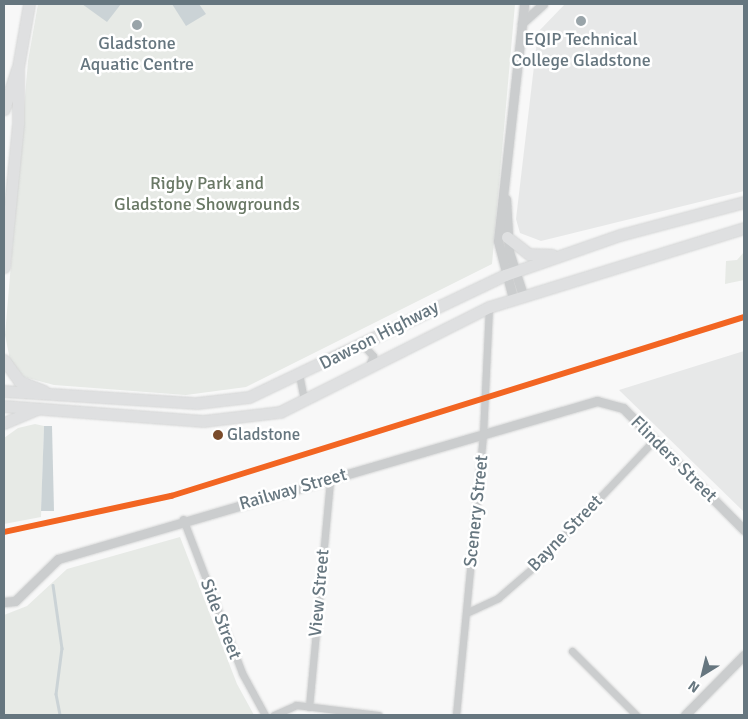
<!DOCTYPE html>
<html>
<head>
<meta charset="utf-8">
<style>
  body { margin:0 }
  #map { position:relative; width:748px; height:719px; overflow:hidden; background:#f8f8f8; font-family:Signika,sans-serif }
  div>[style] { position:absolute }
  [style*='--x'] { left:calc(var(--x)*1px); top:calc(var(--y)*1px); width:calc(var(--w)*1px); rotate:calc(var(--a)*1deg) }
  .built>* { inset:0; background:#e7e8e8 }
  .green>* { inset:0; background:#e7eae6 }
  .water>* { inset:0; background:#cbd3d6 }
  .stream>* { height:2.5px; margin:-1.25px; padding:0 1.25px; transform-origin:1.25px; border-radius:1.25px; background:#cbd3d6 }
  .roads { filter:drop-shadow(0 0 1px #d4d5d5) drop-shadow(0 0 1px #d4d5d5) }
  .minor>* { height:7px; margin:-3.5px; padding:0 3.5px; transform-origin:3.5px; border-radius:3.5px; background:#cbcdce }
  .tertiary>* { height:9px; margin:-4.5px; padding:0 4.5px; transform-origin:4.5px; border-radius:4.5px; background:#cbcdce }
  .primary>* { height:11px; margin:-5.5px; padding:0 5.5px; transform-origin:5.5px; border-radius:5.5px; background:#dfe0e1 }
  .trunk>* { height:11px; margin:-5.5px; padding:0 5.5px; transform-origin:5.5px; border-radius:5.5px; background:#dfe0e1 }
  .rail-1>* { height:6px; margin:-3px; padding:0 3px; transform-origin:3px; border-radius:3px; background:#f26522 }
  .dots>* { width:14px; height:14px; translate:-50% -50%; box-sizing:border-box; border:2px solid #fff; border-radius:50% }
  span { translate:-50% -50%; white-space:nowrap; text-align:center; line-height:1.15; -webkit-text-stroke:5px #fff; paint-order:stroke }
  .bus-label { font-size:17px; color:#66767f }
  .left { translate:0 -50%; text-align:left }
  .poi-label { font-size:18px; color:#66767f }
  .park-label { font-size:18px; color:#697865 }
  .street-label { font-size:18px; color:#66767f }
  .frame { position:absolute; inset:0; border:5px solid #66767f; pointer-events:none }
  .north { position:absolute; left:678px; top:649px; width:50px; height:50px; -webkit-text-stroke:4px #fff; paint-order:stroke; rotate:216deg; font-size:14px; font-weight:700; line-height:20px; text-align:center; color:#66767f }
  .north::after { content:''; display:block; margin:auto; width:18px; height:22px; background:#66767f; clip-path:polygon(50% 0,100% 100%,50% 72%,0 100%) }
</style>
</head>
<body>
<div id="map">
  <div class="built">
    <i style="clip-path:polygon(565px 4px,744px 4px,744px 191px,541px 241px,520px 233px,516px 219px,538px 32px)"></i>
    <i style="clip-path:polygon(744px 351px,744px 512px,619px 390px)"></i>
  </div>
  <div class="green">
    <i style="clip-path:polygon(38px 4px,515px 4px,492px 264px,246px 387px,186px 395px,54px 385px,24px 377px,10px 360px,5px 335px,28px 61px)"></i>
    <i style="clip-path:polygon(744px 252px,744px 280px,725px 284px,726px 261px,737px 260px)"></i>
    <i style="clip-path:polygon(35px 424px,44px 426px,41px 517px,4px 524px,4px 438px,18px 428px)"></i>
    <i style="clip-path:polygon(180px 537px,237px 684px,254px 715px,4px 715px,4px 615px,27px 606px,67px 569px)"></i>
  </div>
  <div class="water">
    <i style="clip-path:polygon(82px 4px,121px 4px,107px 22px)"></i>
    <i style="clip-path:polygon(172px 4px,199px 4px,206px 14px,186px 26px)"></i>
    <i style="clip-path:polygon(44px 426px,52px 426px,54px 511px,41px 511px)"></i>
  </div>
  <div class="stream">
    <i style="--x:53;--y:585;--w:64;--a:81.9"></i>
    <i style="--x:62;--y:648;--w:46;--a:97.4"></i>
    <i style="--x:56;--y:694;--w:21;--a:79"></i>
  </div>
  <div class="roads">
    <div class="minor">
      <i style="--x:362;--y:344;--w:16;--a:47"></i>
      <i style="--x:373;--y:356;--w:12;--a:114"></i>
      <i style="--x:299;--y:374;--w:21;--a:79"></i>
      <i style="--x:303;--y:395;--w:8;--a:14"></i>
      <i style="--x:183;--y:519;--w:165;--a:69"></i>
      <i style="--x:242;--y:673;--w:48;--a:61.3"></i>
      <i style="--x:466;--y:613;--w:35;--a:-25"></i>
      <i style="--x:498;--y:598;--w:49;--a:-40.9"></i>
      <i style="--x:535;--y:566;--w:173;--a:-46.6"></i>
      <i style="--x:572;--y:651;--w:91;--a:45"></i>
      <i style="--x:309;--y:707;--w:229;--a:-84.7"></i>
      <i style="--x:274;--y:715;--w:24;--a:-24"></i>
      <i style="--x:296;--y:705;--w:83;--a:7"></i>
      <i style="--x:456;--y:715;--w:282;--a:-84.5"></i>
      <i style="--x:483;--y:434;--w:127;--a:-87.3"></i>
    </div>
    <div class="tertiary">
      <i style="--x:522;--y:23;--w:28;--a:-42"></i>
      <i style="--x:506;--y:199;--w:53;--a:86.8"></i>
      <i style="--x:509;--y:252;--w:45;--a:72"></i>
      <i style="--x:513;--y:298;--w:59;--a:-104.7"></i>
      <i style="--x:498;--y:241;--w:238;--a:-83.7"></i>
      <i style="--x:4;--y:602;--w:11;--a:-5"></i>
      <i style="--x:15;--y:601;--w:60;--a:-44.3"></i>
      <i style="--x:58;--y:559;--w:562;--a:-16.34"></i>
      <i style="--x:597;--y:401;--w:27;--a:15"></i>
      <i style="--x:623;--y:408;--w:172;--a:45.2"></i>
      <i style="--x:685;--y:715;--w:84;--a:-45.5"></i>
    </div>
    <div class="primary">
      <i style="--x:4;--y:109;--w:42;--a:-72"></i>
      <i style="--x:4;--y:267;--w:145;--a:-84.4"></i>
      <i style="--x:18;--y:123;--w:56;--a:-90"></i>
      <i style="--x:18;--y:67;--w:64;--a:-80.1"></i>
      <i style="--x:4;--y:360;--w:26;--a:54"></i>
      <i style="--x:19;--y:381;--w:27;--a:22"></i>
      <i style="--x:4;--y:423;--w:36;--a:-23"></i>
    </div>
    <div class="trunk">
      <i style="--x:507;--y:237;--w:28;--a:38"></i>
      <i style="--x:529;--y:254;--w:23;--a:2"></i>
      <i style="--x:4;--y:391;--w:193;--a:3.6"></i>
      <i style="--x:197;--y:403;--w:52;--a:-6.6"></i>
      <i style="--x:249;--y:397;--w:284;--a:-25.5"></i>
      <i style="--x:505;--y:275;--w:122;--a:-19.2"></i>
      <i style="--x:620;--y:235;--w:128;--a:-14.9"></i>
      <i style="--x:4;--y:406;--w:200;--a:4.3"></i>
      <i style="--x:203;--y:421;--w:78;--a:-6.7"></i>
      <i style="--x:280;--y:412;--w:234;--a:-26.7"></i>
      <i style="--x:489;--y:307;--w:267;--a:-17.2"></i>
    </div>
  </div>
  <div class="rail-1">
    <i style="--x:4;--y:532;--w:171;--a:-12.2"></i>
    <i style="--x:171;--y:496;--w:600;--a:-17.35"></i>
  </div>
  <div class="dots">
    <i style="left:581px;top:21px;background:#99a4a9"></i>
    <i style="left:137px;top:25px;background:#99a4a9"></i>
    <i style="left:218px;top:435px;background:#7a4b2a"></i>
  </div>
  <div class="bus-label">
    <span class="left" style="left:227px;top:435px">Gladstone</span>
  </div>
  <div class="poi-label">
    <span style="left:581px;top:50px">EQIP Technical<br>College Gladstone</span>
    <span style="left:137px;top:54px">Gladstone<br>Aquatic Centre</span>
  </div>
  <div class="park-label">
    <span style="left:207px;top:194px">Rigby Park and<br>Gladstone Showgrounds</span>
  </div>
  <div class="street-label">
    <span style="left:379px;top:335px;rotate:-27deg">Dawson Highway</span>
    <span style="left:674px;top:459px;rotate:45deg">Flinders Street</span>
    <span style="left:293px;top:489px;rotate:-16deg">Railway Street</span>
    <span style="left:476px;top:511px;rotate:-84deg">Scenery Street</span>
    <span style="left:565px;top:533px;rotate:-46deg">Bayne Street</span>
    <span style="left:319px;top:593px;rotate:-85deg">View Street</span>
    <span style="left:221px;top:619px;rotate:69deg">Side Street</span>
  </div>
  <div class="frame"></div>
  <div class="north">N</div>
</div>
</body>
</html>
